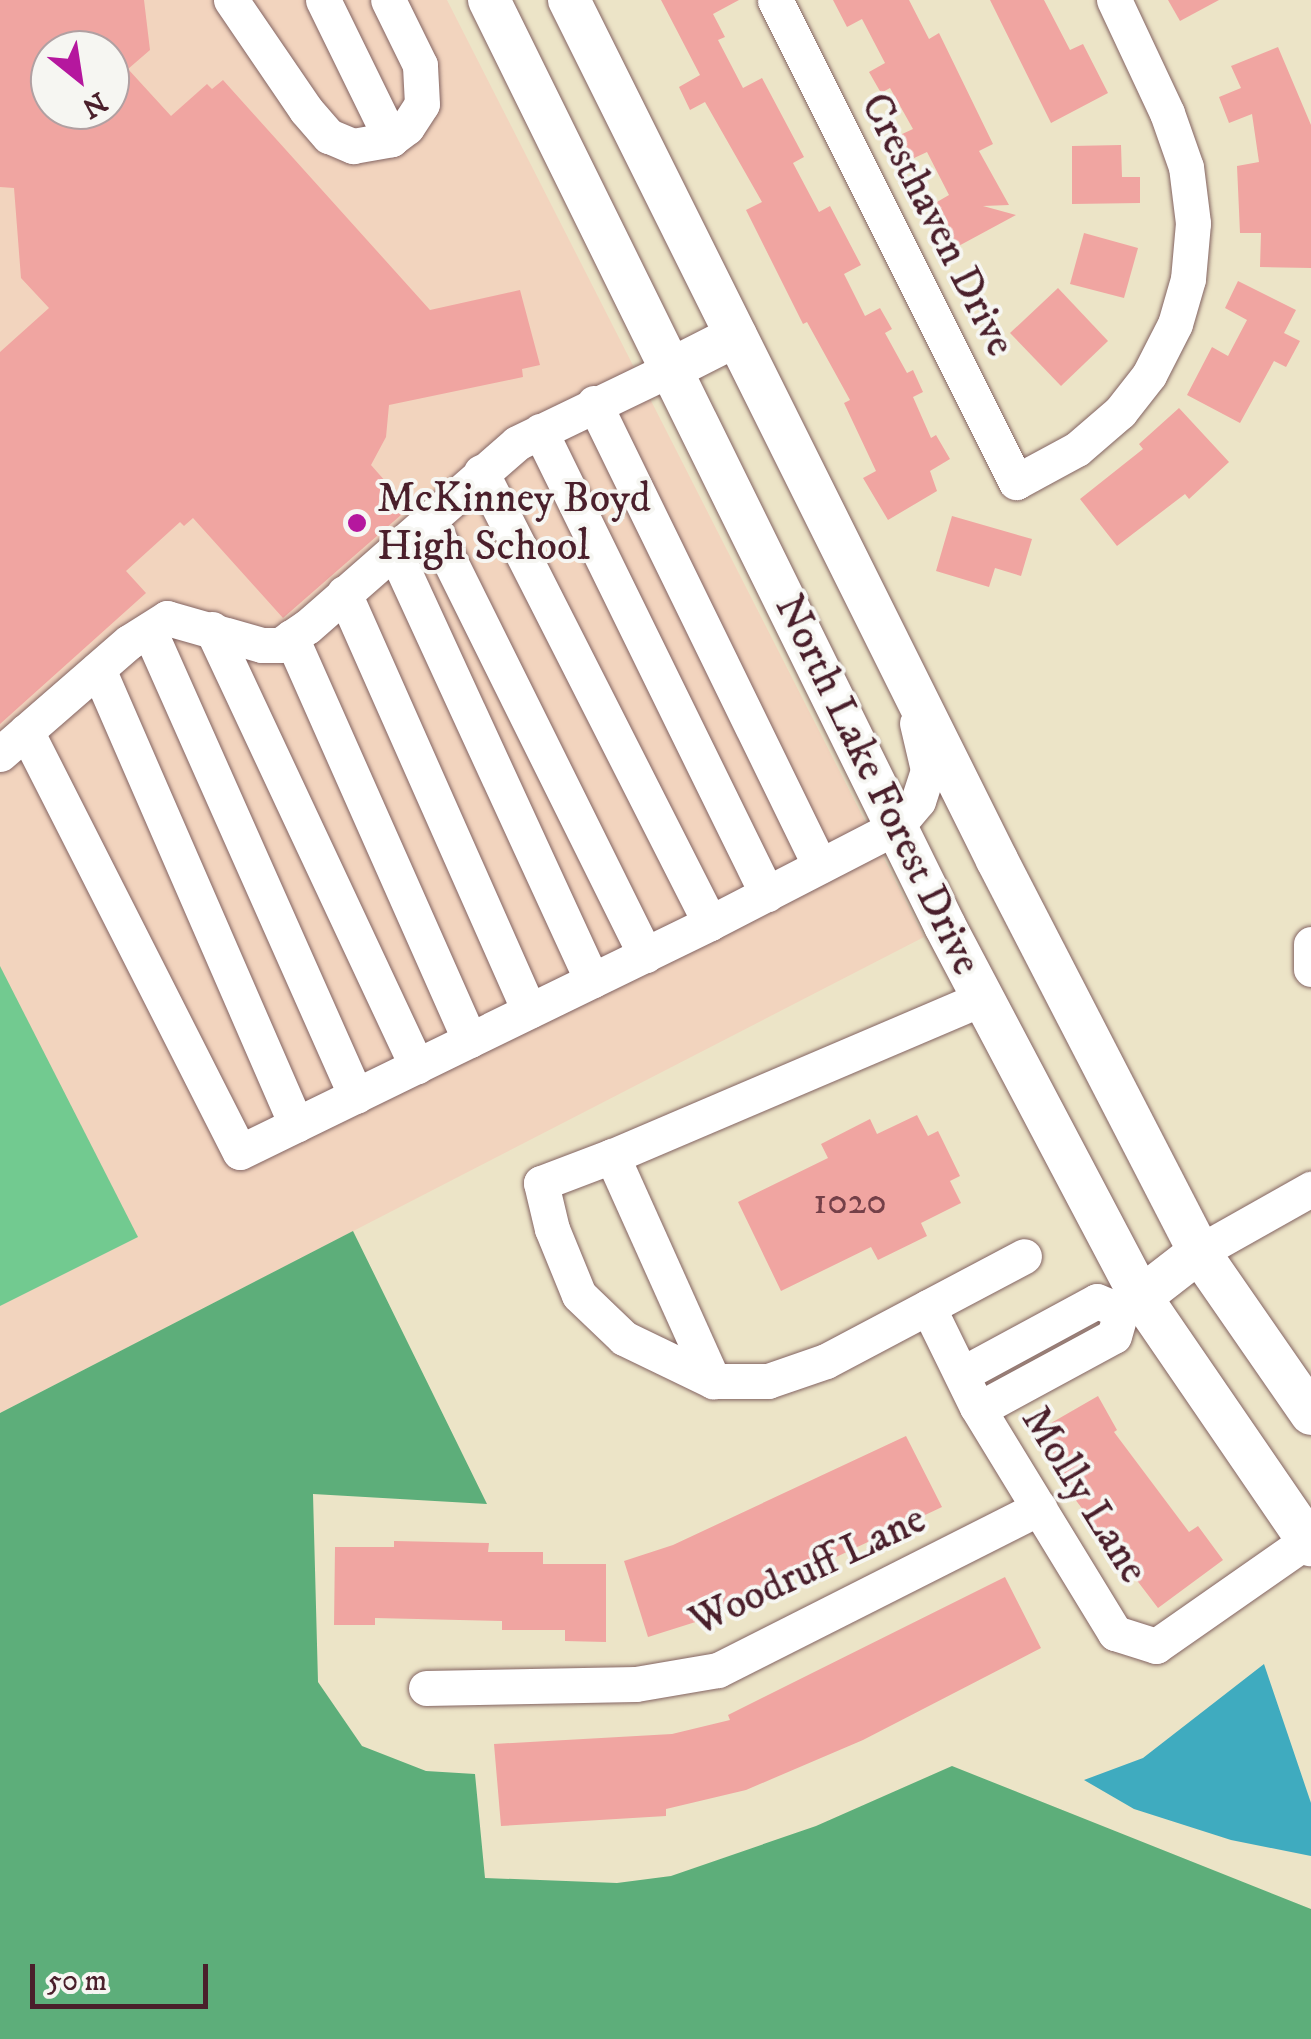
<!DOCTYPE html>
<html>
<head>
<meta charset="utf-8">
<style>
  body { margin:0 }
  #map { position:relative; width:1311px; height:2039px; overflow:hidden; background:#ece4c7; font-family:"IM FELL DW Pica",serif }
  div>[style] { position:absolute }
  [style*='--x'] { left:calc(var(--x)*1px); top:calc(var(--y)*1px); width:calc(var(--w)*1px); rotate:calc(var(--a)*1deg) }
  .built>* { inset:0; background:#f2d4be }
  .green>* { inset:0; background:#72ca90 }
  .forest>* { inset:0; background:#5dae7a }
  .water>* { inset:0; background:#3fabbf }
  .building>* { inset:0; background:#f0a5a1 }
  .roads { filter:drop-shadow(0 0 2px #836462) drop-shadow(0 0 2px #836462) }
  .minor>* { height:35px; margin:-17.5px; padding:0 17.5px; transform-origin:17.5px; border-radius:17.5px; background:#fff }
  .major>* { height:42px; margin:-21px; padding:0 21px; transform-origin:21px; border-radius:21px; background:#fff }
  .dots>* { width:28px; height:28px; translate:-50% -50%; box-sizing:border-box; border:5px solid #f6f6f2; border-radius:50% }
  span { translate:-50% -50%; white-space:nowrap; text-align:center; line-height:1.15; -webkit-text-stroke:8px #f6f6f2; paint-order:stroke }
  .number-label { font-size:38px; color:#744048 }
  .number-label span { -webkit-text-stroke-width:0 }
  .street-label { font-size:42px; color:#4a1f2b }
  .poi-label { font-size:42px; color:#4a1f2b }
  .left { translate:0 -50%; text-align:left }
  .north { position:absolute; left:30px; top:30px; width:100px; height:100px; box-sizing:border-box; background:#f6f6f2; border:2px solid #b1a0a2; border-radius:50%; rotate:150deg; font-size:28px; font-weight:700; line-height:40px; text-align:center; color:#4a1f2b }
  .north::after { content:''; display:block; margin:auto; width:35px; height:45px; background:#b5179e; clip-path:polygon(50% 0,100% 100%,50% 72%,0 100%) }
  .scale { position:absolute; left:30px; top:1964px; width:178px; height:45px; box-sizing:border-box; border:5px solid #4a1f2b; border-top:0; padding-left:12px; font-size:30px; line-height:35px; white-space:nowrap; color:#4a1f2b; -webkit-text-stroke:8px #f6f6f2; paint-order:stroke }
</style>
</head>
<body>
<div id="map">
  <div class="built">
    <i style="clip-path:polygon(evenodd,0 0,447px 0,924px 937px,0 1413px,0 0,50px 50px,110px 50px,110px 110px,50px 110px,50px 50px)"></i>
  </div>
  <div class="green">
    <i style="clip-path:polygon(0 966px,138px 1237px,0 1306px)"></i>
  </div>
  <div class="forest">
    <i style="clip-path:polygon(353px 1231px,487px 1504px,313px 1494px,318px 1682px,362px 1746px,426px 1771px,475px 1774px,485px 1878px,617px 1883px,671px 1876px,816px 1826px,952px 1766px,1311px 1909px,1311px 2039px,0 2039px,0 1413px)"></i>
  </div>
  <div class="water">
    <i style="clip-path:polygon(1264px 1664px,1311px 1803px,1311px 1856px,1231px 1840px,1134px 1809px,1084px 1780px,1143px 1758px)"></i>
  </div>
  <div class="building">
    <i style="clip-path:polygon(evenodd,0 0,144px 0,150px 50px,128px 69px,171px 116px,207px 84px,212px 89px,223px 80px,430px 310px,520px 290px,540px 365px,522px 369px,523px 377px,389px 405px,386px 437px,371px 465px,409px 508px,283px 618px,193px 518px,184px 526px,180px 522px,126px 571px,146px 593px,0 724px,0 352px,49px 308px,21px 278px,14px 188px,0 187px,0 0,50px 50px,110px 50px,110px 110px,50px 110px,50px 50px)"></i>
    <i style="clip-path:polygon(661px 0,739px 0,713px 14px,725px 37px,718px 40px,743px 88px,762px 78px,804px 157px,793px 163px,819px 212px,830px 206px,861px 265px,844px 274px,865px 316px,880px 308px,892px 329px,885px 333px,907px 373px,913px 370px,923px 392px,913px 397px,931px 438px,936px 435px,950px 459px,930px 471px,937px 491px,888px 520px,863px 478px,876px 471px,844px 403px,850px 400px,807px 322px,803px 324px,746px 210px,762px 202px,705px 102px,690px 110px,679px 87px,700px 75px)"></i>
    <i style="clip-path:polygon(833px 0,909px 0,929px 39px,939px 33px,993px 144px,979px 151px,1009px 205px,983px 206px,1016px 215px,953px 249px,930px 206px,949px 195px,927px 152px,912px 159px,900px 135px,913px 129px,890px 88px,881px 93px,869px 72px,885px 63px,862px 19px,847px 27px)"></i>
    <i style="clip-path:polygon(990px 0,1044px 0,1070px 50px,1083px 44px,1108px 93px,1051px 123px)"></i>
    <i style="clip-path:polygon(1168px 0,1219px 0,1180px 21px)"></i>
    <i style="clip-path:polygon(1278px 47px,1311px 125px,1311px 268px,1260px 267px,1261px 233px,1240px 233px,1237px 166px,1259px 162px,1252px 114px,1229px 123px,1219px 97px,1241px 88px,1231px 66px)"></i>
    <i style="clip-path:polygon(1121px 145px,1122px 177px,1140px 177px,1140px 203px,1072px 204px,1072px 146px)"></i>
    <i style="clip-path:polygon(1084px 233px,1138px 248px,1124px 298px,1070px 284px)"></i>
    <i style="clip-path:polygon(1238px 281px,1296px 310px,1284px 333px,1300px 341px,1286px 367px,1274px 361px,1240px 423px,1187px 395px,1212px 347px,1228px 356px,1247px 320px,1225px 308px)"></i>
    <i style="clip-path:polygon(1058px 288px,1108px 341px,1061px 386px,1010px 333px)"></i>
    <i style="clip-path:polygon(1179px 408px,1229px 462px,1189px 499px,1185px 494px,1117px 546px,1080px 499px,1143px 449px,1139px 444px)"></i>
    <i style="clip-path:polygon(952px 516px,1032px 539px,1021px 576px,995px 568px,989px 587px,936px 571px)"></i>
    <i style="clip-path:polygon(917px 1115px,928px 1136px,938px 1131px,960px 1176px,950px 1181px,961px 1203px,921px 1223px,927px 1236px,878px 1260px,871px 1247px,781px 1291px,738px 1202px,828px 1158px,821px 1144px,870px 1119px,877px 1134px)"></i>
    <i style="clip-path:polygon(1098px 1396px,1117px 1430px,1114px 1432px,1189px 1532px,1198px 1526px,1223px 1560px,1158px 1608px,1052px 1469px,1032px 1434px)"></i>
    <i style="clip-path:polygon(906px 1436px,942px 1507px,705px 1619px,648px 1637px,624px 1561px,673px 1545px)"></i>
    <i style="clip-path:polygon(394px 1541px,489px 1543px,488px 1552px,543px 1552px,543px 1564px,606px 1564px,606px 1642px,565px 1641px,565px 1630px,502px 1630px,502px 1621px,375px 1618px,375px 1625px,334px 1625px,335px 1547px,394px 1547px)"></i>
    <i style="clip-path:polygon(1005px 1577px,1041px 1648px,863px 1740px,746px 1790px,666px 1809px,666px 1816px,501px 1826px,494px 1744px,672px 1734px,730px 1720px,728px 1715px)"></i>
  </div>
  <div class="roads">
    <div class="minor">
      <i style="--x:231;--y:0;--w:133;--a:55.7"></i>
      <i style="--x:306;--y:110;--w:35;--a:49"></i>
      <i style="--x:329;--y:136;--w:26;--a:23"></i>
      <i style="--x:353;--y:146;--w:39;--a:-10"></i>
      <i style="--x:391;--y:139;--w:20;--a:-37"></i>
      <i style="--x:407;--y:127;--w:27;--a:-57"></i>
      <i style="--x:422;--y:104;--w:39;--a:-93"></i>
      <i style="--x:420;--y:65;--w:72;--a:-116.2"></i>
      <i style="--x:323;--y:0;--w:155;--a:63.9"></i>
      <i style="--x:775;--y:0;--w:539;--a:63.43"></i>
      <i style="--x:1016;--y:482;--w:69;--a:-28.4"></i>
      <i style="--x:1077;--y:449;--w:57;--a:-40.7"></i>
      <i style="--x:1120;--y:412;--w:47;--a:-51.9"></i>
      <i style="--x:1149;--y:375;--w:57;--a:-63"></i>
      <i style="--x:1175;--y:324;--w:47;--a:-73.9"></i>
      <i style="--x:1188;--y:279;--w:56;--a:-84.9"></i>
      <i style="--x:1193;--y:223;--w:56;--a:-97.1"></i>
      <i style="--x:1186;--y:167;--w:57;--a:-109.4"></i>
      <i style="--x:1167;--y:113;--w:125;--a:-115.1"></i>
      <i style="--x:594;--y:403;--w:515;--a:63.98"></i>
      <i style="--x:540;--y:431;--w:516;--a:63.88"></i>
      <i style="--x:481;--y:472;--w:506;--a:63.08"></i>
      <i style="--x:429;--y:519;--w:487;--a:63.6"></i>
      <i style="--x:394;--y:550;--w:474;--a:65.3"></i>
      <i style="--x:344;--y:593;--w:457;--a:66.1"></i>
      <i style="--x:212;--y:629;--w:483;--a:64.9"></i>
      <i style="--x:149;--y:630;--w:510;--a:66.05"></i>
      <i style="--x:291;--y:637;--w:441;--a:66.1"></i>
      <i style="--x:98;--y:669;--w:497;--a:66.5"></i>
      <i style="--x:26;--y:731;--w:472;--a:63.1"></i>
      <i style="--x:240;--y:1152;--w:523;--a:-25.98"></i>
      <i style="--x:710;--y:923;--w:209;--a:-27.3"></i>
      <i style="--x:896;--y:827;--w:34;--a:-50"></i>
      <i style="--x:918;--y:801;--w:33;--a:-72"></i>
      <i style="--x:928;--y:770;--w:48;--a:-103.2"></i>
      <i style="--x:0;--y:754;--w:171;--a:-41"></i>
      <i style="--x:129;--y:642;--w:45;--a:-32.3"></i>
      <i style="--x:167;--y:618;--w:99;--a:15.9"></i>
      <i style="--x:262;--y:645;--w:18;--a:0"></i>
      <i style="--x:280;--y:645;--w:32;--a:-34"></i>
      <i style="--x:307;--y:627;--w:279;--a:-41.2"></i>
      <i style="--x:517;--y:443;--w:171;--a:-25.7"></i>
      <i style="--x:1311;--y:944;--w:25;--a:90"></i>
      <i style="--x:983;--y:998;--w:403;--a:156.9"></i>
      <i style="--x:612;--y:1156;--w:247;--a:65.8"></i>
      <i style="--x:713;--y:1381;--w:55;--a:0"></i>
      <i style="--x:768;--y:1381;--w:61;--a:-19"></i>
      <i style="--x:826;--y:1361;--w:224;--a:-27.9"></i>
      <i style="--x:612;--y:1156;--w:76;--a:159.2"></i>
      <i style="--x:541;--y:1183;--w:47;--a:76.6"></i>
      <i style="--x:552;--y:1229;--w:71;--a:67.8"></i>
      <i style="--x:579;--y:1295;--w:62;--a:43.7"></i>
      <i style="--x:624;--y:1338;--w:99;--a:25.8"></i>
      <i style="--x:1199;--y:1252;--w:129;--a:-29.4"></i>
      <i style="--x:928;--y:1307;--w:111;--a:63.9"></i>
      <i style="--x:977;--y:1407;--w:265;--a:58.6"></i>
      <i style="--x:1115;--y:1633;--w:43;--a:17.6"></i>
      <i style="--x:1156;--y:1646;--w:185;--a:-34.9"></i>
      <i style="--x:962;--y:1374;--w:153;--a:-28.4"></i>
      <i style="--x:1097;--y:1301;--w:26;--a:23"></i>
      <i style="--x:979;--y:1409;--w:153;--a:-28.4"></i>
      <i style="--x:1114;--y:1336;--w:26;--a:-74"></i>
      <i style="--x:426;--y:1688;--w:210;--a:-1.1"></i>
      <i style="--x:636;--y:1684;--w:83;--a:-9.7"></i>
      <i style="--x:718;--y:1670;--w:360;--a:-26.8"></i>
    </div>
    <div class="major">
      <i style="--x:489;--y:0;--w:1032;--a:63.78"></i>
      <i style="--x:945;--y:926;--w:420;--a:62.2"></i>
      <i style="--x:1141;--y:1297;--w:301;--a:55.6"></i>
      <i style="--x:569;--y:0;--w:961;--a:63.54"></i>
      <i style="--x:997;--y:860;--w:441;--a:62.7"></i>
      <i style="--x:1199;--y:1252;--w:197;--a:55.3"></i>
      <i style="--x:671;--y:369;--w:73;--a:-26.9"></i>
      <i style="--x:1141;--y:1297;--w:73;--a:-37.8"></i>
    </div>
  </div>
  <div class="dots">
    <i style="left:357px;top:523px;background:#b5179e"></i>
  </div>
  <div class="number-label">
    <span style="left:850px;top:1203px">1020</span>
  </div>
  <div class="street-label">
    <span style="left:937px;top:225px;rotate:63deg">Cresthaven Drive</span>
    <span style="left:877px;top:785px;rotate:64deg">North Lake Forest Drive</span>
    <span style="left:1084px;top:1495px;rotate:58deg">Molly Lane</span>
    <span style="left:808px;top:1571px;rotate:-25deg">Woodruff Lane</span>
  </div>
  <div class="poi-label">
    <span class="left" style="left:377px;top:523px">McKinney Boyd<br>High School</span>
  </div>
  <div class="north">N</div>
  <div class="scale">50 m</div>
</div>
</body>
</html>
